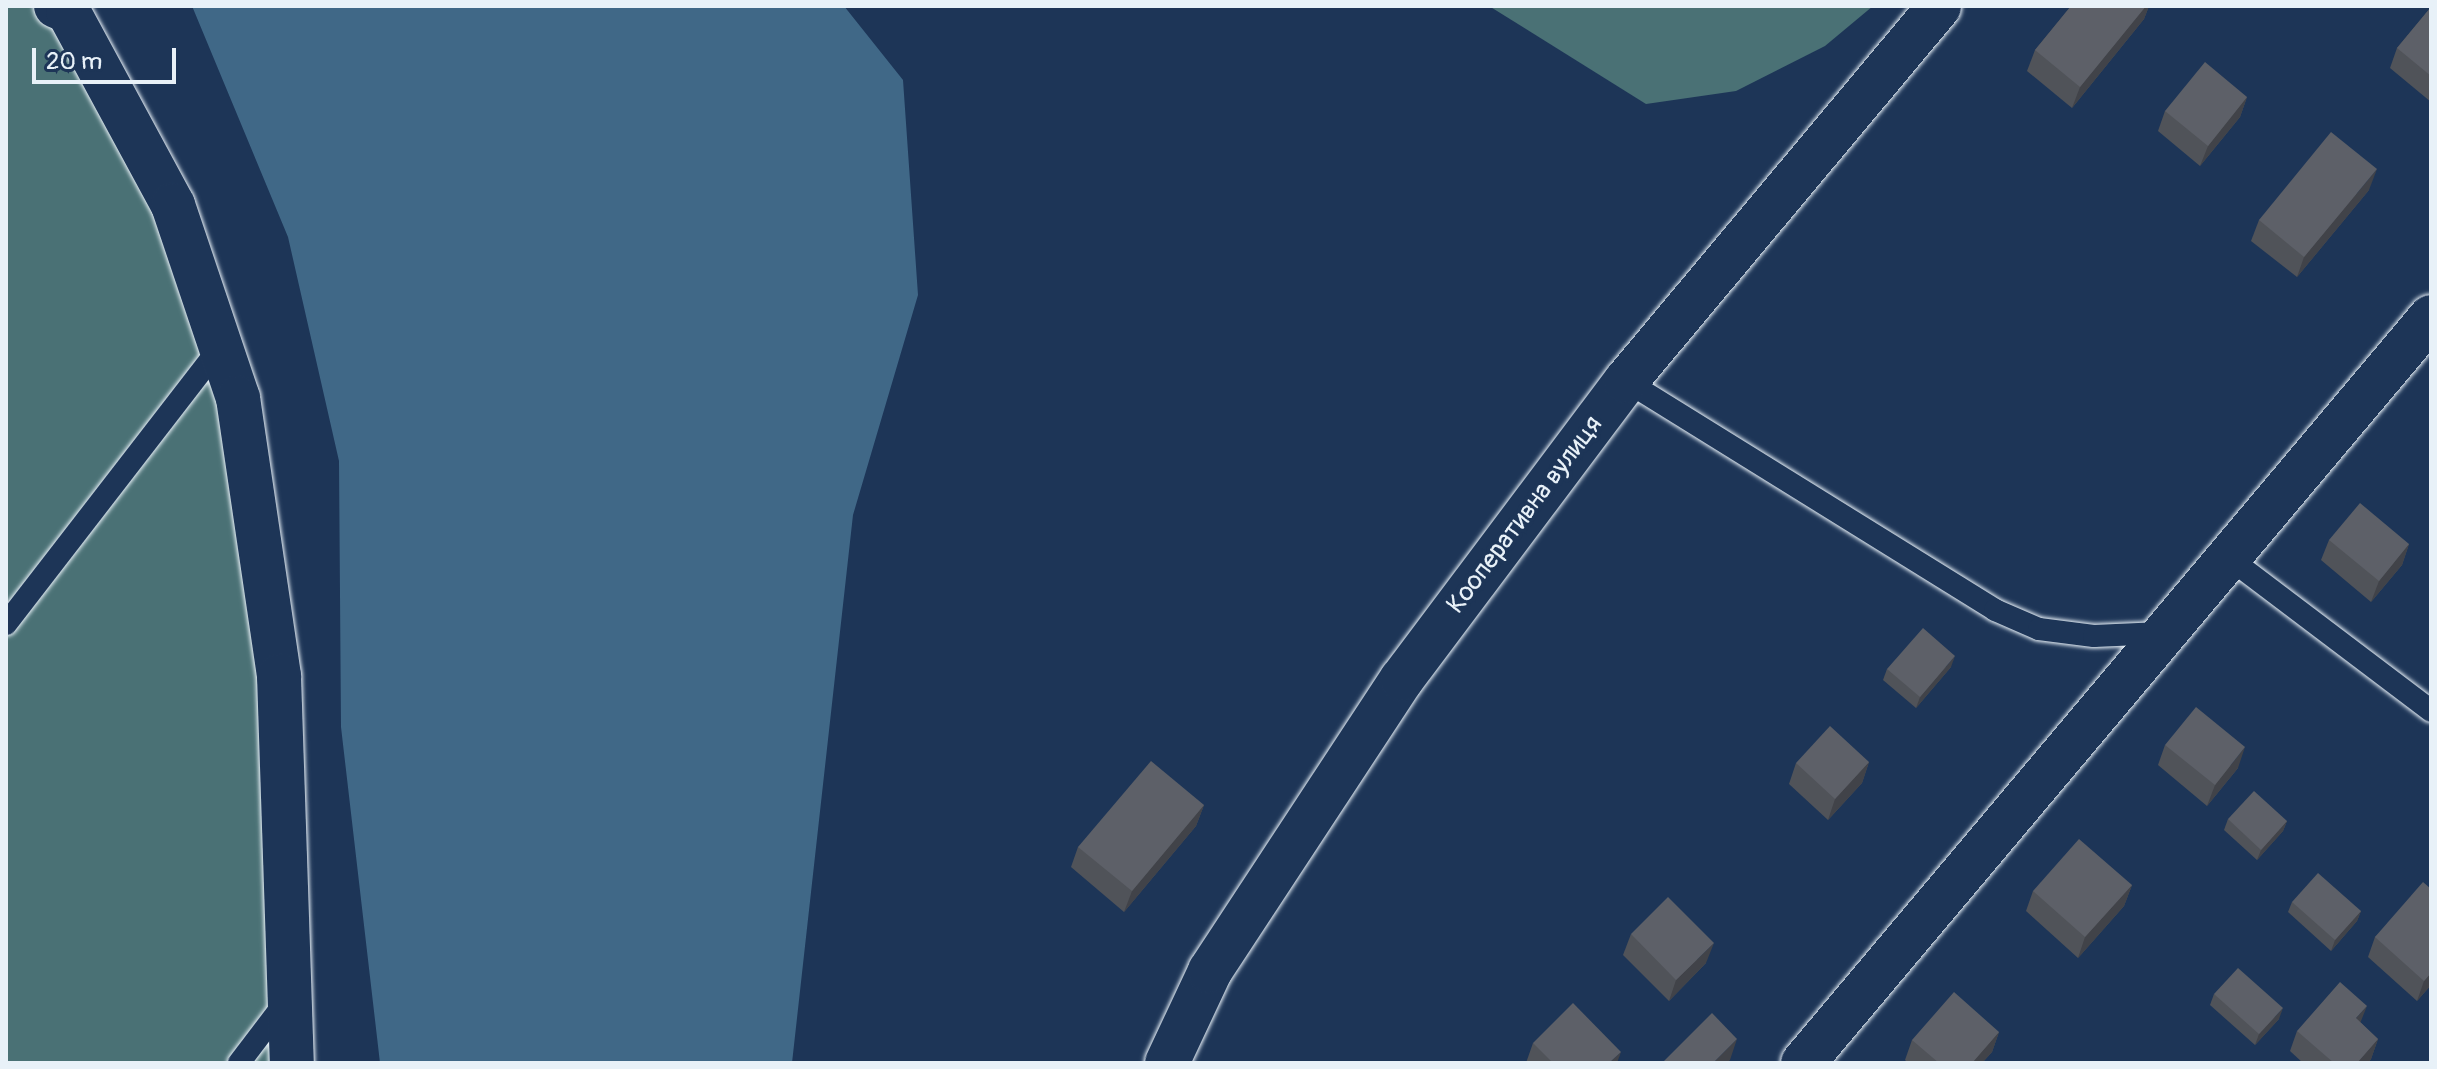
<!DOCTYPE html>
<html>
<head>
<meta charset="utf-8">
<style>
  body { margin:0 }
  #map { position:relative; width:2437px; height:1069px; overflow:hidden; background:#1d3557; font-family:Pangolin,sans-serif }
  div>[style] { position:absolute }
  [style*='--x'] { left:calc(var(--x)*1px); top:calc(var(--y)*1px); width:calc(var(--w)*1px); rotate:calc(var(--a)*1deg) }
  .green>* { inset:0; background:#4a7175 }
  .water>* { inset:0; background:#406887 }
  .roads { filter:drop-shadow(0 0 2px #e8f1f8) drop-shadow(0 0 2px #e8f1f8) }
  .lane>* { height:22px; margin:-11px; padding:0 11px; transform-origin:11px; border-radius:11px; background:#1d3557 }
  .street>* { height:44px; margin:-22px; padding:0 22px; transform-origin:22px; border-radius:22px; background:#1d3557 }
  .wall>* { inset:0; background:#505359 }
  .shaded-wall>* { inset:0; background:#414349 }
  .building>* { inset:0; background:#5d6068 }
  span { translate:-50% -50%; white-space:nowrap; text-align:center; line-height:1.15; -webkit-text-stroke:8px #1d3557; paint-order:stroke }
  .street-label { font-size:26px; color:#e8f1f8 }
  .frame { position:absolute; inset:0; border:8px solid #e8f1f8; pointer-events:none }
  .scale { position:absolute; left:32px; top:48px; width:144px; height:36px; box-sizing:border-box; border:4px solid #e8f1f8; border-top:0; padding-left:10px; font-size:24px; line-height:28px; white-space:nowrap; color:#e8f1f8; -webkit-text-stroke:6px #1d3557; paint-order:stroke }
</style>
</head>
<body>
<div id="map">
  <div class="green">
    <i style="clip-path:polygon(6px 6px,68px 11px,238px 398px,292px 1063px,6px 1063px)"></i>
    <i style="clip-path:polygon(1489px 6px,1873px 6px,1825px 46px,1736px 91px,1646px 104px)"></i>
  </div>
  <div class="water">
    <i style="clip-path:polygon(192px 6px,844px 6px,903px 80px,918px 295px,853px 515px,792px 1063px,380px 1063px,341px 727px,339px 461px,288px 237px)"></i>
  </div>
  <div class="roads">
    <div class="lane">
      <i style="--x:1626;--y:381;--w:434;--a:31.8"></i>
      <i style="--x:1995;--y:610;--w:48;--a:23.4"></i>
      <i style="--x:2039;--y:629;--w:55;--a:7.3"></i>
      <i style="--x:2094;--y:636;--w:67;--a:-2.6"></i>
      <i style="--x:2229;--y:558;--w:253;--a:37.1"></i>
      <i style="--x:6;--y:624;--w:350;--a:-52.3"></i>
      <i style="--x:239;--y:1063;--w:78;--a:-52.8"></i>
    </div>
    <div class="street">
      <i style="--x:56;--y:6;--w:13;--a:23"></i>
      <i style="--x:68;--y:11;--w:221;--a:61.6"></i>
      <i style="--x:173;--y:205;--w:204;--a:71.4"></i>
      <i style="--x:238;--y:398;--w:281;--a:81.6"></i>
      <i style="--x:279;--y:676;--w:387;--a:88.1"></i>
      <i style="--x:1167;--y:1063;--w:102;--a:-64.9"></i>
      <i style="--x:1210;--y:971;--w:349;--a:-56.7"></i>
      <i style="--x:1402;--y:679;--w:373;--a:-53.1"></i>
      <i style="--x:1626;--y:381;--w:488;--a:-50.1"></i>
      <i style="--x:1803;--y:1063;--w:975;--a:-49.91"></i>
    </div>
  </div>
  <div class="wall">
    <i style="clip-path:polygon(2071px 6px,2149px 6px,2144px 19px,2072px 108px,2027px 71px,2035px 50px)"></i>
    <i style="clip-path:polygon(2431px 7px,2431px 102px,2390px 68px,2397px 48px)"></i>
    <i style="clip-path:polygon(2247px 97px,2240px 117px,2200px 166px,2158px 131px,2165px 111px)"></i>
    <i style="clip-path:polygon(2369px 190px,2297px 277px,2251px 241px,2259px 220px)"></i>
    <i style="clip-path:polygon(2329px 540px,2409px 544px,2402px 565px,2371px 602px,2321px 560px)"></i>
    <i style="clip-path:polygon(1951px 667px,1916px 708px,1883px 680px,1887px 669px)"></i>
    <i style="clip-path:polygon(2165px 745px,2238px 768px,2207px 806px,2158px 765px)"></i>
    <i style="clip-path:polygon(1869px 762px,1862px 783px,1828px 820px,1789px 784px,1796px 763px)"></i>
    <i style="clip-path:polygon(1204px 805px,1196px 826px,1124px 912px,1071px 867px,1078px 847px)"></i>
    <i style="clip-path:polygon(2228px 819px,2287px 821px,2283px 831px,2257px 860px,2224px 830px)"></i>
    <i style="clip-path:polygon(2132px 885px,2124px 906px,2078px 958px,2026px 911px,2033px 891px)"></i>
    <i style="clip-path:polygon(2431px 889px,2431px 985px,2417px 1001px,2368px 957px,2375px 937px)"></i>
    <i style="clip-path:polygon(2292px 902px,2361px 911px,2357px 921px,2331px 951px,2288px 912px)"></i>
    <i style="clip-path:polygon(1631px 934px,1706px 963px,1669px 1001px,1623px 955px)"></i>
    <i style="clip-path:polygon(2214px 994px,2279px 1019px,2255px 1045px,2210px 1005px)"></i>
    <i style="clip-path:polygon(2361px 1023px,2378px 1039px,2371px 1059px,2368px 1063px,2303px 1063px,2290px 1051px,2297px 1031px)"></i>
    <i style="clip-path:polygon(1999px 1032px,1992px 1052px,1982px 1063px,1908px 1063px,1905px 1060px,1912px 1040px)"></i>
    <i style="clip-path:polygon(1533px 1043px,1617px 1063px,1526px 1063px)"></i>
  </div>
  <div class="shaded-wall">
    <i style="clip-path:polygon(2146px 6px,2149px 6px,2144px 19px,2072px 108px,2080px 87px)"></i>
    <i style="clip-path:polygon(2247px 97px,2240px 117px,2200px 166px,2208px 146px)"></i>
    <i style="clip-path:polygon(2377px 169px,2369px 190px,2297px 277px,2304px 257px)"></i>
    <i style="clip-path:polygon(2409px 544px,2402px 565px,2371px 602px,2379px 581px)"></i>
    <i style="clip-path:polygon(1955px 656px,1951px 667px,1916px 708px,1920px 697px)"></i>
    <i style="clip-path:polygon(2245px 747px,2238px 768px,2207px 806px,2215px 785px)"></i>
    <i style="clip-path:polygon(1869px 762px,1862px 783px,1828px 820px,1835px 799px)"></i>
    <i style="clip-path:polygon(1204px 805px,1196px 826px,1124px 912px,1132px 891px)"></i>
    <i style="clip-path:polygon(2287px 821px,2283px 831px,2257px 860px,2261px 850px)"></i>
    <i style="clip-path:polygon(2132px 885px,2124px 906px,2078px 958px,2085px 937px)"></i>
    <i style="clip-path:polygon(2361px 911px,2357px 921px,2331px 951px,2335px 940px)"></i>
    <i style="clip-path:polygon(1714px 943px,1706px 963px,1669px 1001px,1676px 980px)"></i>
    <i style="clip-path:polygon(2431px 973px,2431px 985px,2417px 1001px,2424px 981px)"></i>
    <i style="clip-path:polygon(2367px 1006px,2359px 1026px,2356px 1018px)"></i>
    <i style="clip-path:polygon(2283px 1008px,2279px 1019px,2255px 1045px,2259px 1034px)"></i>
    <i style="clip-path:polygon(1999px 1032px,1992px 1052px,1982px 1063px,1972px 1063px)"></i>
    <i style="clip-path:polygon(1737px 1039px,1730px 1060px,1727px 1063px,1713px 1063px)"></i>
    <i style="clip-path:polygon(2378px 1039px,2371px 1059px,2368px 1063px,2357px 1063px)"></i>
    <i style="clip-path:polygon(1621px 1052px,1617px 1063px,1609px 1063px)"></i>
  </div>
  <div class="building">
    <i style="clip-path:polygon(2071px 6px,2146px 6px,2080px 87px,2035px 50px)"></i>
    <i style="clip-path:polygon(2431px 7px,2431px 76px,2397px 48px)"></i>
    <i style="clip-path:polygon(2205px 62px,2247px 97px,2208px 146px,2165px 111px)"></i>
    <i style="clip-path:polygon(2331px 132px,2377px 169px,2304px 257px,2259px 220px)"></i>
    <i style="clip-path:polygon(2360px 503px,2409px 544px,2379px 581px,2329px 540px)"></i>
    <i style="clip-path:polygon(1923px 628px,1955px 656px,1920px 697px,1887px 669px)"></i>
    <i style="clip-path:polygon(2196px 707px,2245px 747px,2215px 785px,2165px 745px)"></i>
    <i style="clip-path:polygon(1830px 726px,1869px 762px,1835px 799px,1796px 763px)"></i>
    <i style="clip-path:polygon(1151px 761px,1204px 805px,1132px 891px,1078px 847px)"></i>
    <i style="clip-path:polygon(2254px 791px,2287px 821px,2261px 850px,2228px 819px)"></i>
    <i style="clip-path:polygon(2079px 839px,2132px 885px,2085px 937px,2033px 891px)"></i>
    <i style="clip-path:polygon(2318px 873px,2361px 911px,2335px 940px,2292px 902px)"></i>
    <i style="clip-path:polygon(2423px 882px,2431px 889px,2431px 973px,2424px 981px,2375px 937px)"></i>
    <i style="clip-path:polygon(1668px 897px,1714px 943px,1676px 980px,1631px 934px)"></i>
    <i style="clip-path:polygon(2238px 968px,2283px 1008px,2259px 1034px,2214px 994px)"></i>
    <i style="clip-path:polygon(2340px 982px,2367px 1006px,2356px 1018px,2378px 1039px,2357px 1063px,2334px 1063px,2297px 1031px)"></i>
    <i style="clip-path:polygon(1954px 992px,1999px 1032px,1972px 1063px,1939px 1063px,1912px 1040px)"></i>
    <i style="clip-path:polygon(1573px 1003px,1621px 1052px,1609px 1063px,1553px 1063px,1533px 1043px)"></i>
    <i style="clip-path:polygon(1712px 1013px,1737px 1039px,1713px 1063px,1662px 1063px)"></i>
  </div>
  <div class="street-label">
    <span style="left:1525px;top:515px;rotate:-53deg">Кооперативна вулиця</span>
  </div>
  <div class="frame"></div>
  <div class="scale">20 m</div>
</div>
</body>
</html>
